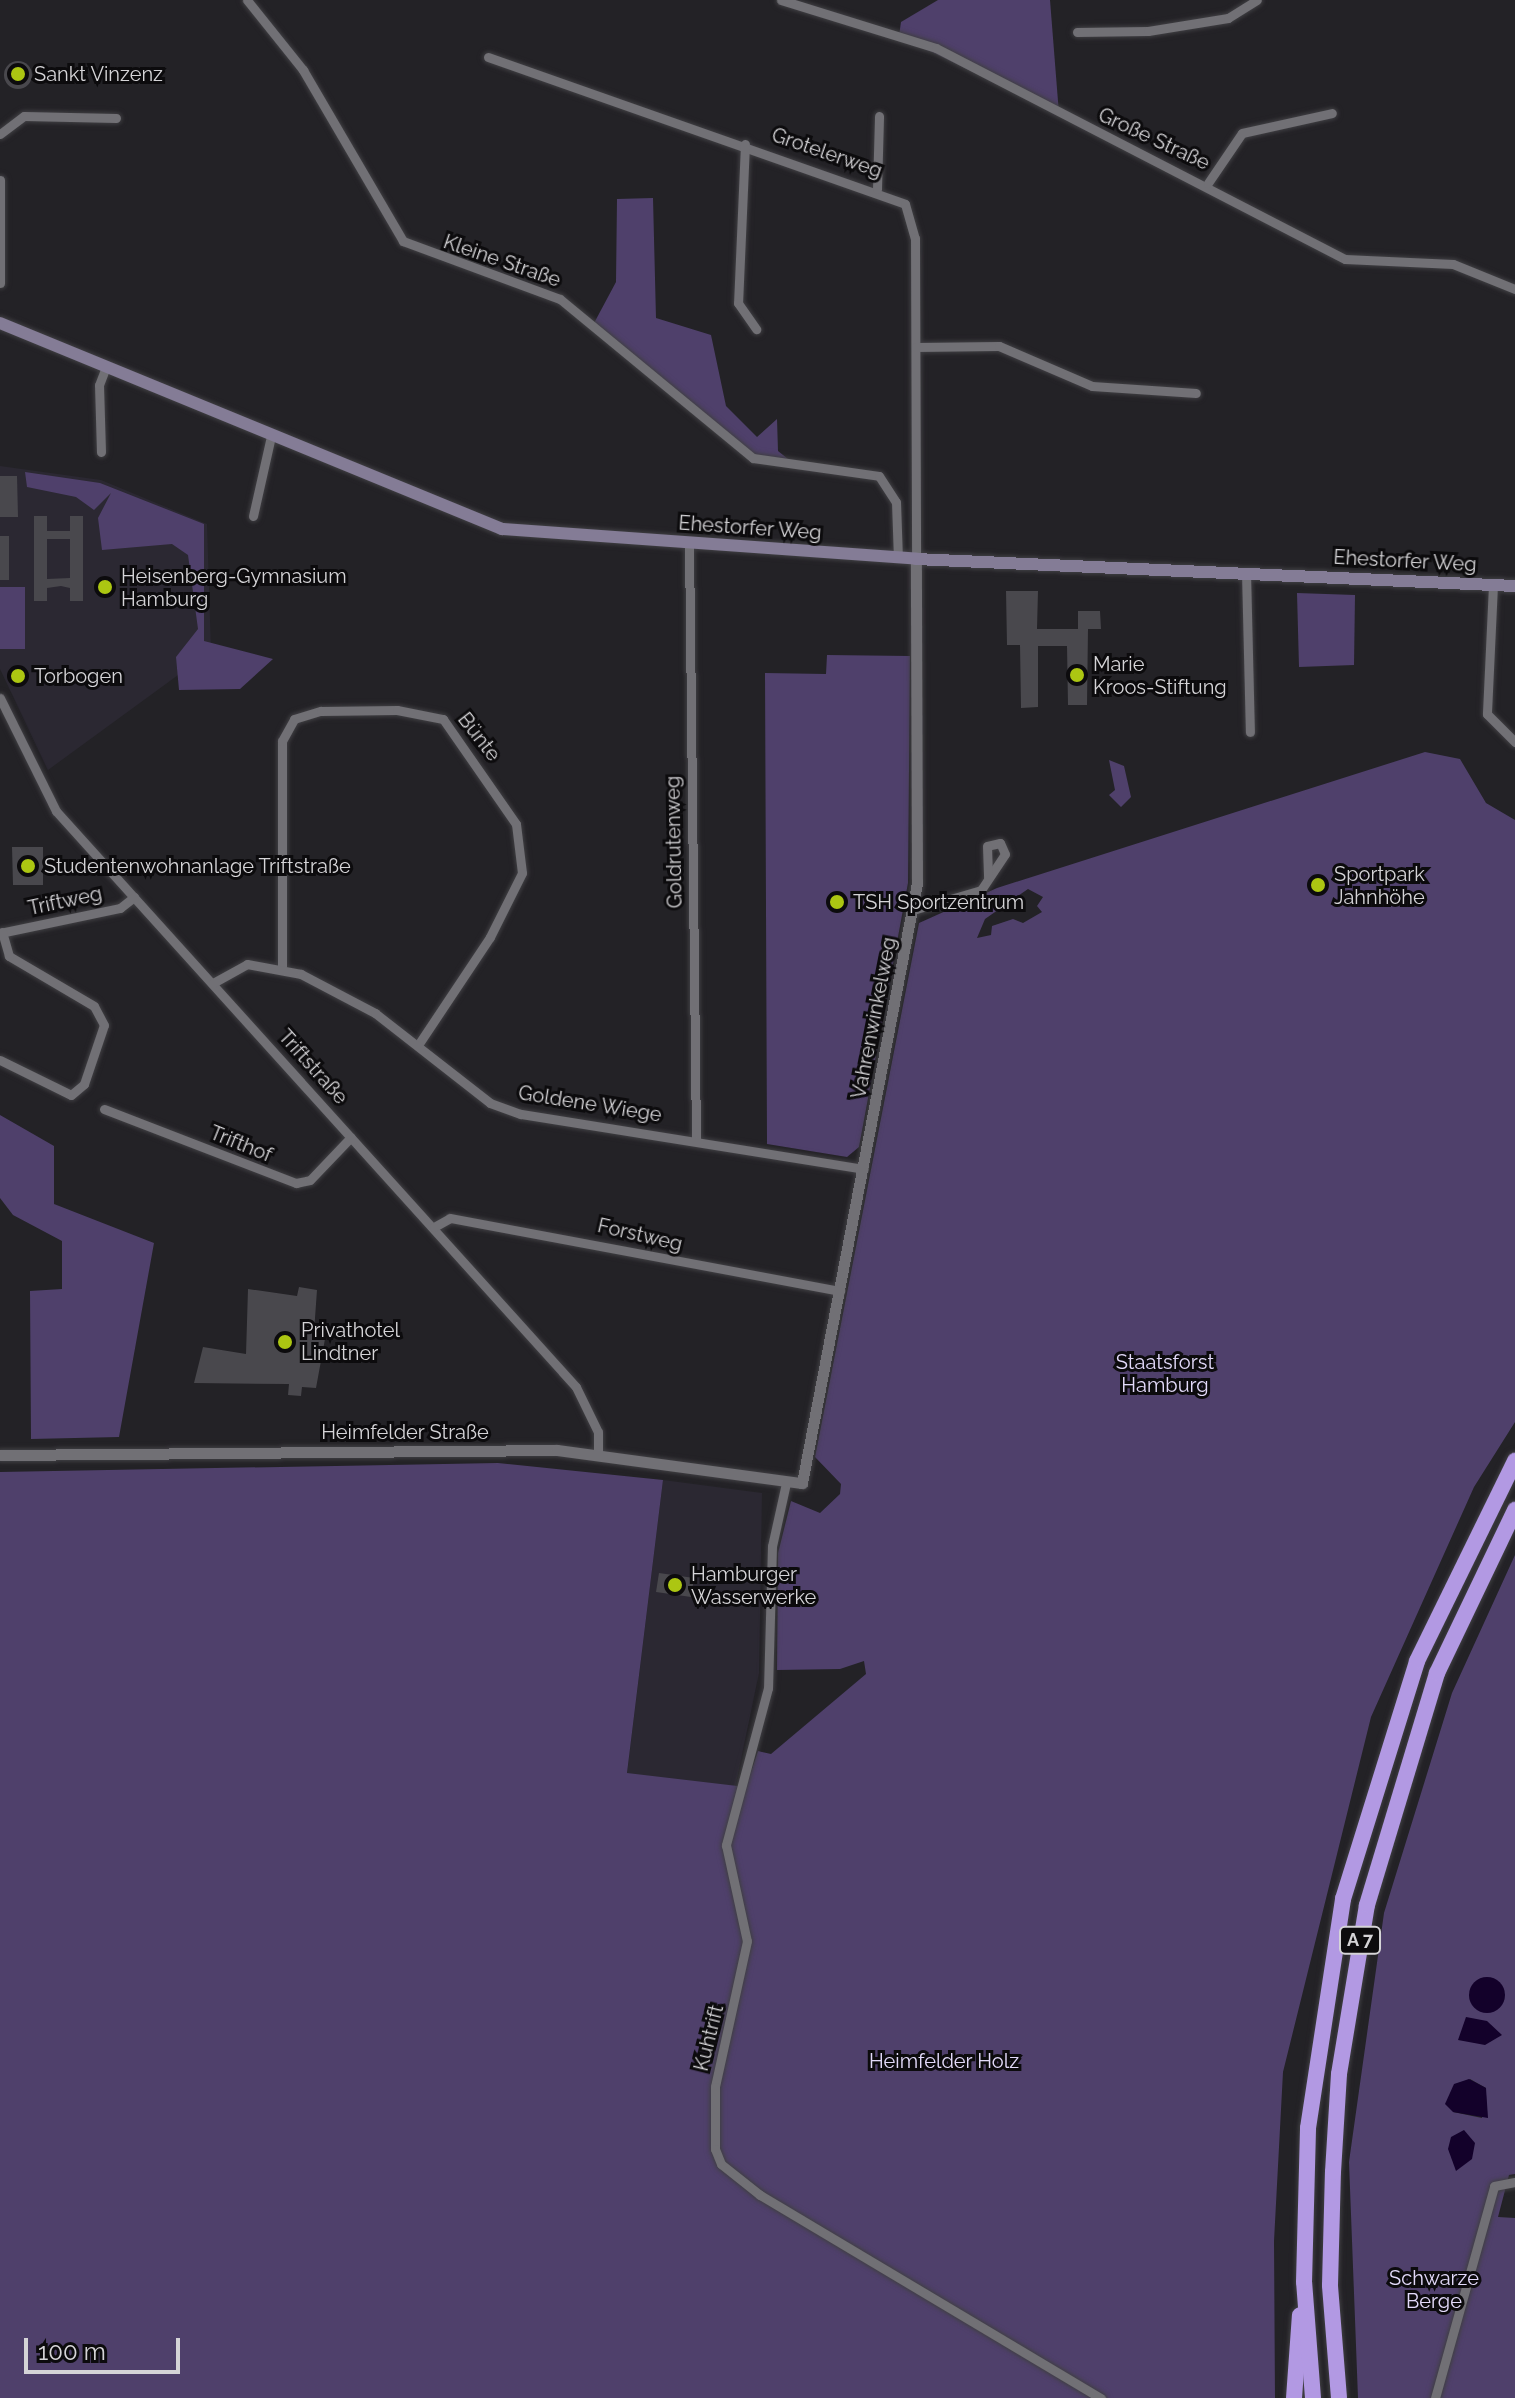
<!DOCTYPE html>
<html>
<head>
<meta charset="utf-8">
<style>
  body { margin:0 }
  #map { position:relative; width:1515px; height:2398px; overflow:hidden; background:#232226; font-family:Raleway,sans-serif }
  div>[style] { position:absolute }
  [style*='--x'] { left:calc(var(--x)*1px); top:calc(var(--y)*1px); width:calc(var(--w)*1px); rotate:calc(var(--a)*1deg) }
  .built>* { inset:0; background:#2b2832 }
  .green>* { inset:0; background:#4f406b }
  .water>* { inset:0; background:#13012a }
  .round { border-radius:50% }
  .building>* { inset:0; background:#49484d }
  .roads { filter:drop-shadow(0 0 2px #403f43) drop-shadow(0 0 2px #403f43) }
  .minor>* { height:9px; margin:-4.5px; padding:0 4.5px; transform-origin:4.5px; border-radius:4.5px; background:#717075 }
  .tertiary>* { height:11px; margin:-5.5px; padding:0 5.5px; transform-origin:5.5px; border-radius:5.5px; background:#717075 }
  .secondary>* { height:12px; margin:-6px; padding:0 6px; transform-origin:6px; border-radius:6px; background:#847c96 }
  .motorway>* { height:16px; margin:-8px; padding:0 8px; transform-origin:8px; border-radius:8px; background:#b299e3 }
  .dots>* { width:22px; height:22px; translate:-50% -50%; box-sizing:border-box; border:4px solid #0c0b0d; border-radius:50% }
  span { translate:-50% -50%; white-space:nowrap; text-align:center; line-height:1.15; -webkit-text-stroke:6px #0c0b0d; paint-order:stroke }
  .shield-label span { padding:2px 6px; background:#0c0b0d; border:2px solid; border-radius:6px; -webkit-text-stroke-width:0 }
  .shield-label { font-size:18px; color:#d5d4d7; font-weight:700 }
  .poi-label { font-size:20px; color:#d5d4d7 }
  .left { translate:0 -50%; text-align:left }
  .street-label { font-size:20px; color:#d5d4d7 }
  .park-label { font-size:20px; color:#e3dafa }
  .scale { position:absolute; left:24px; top:2338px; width:156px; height:36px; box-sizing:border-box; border:4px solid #d5d4d7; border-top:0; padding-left:10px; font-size:24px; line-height:28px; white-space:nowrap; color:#d5d4d7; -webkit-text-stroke:6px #0c0b0d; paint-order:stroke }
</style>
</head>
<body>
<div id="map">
  <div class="built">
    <i style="clip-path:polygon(0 466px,101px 480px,207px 524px,211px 651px,48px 770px,0 669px)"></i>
    <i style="clip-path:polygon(663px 1480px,762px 1493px,759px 1673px,735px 1788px,627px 1774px)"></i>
  </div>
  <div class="green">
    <i style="clip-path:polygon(938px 0,1050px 0,1059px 114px,899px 36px,901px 22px)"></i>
    <i style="clip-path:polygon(653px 198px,656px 318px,711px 335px,726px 406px,757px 437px,777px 419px,778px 451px,788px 459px,753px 458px,593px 325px,616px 282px,617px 199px)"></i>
    <i style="clip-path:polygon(25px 472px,100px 483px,204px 524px,204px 641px,273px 659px,240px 689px,179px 690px,176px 657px,198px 629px,188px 555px,172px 544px,102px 550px,98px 518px,111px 493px,94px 510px,76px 497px,27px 487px)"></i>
    <i style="clip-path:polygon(0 587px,25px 587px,25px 649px,0 649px)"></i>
    <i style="clip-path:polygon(1297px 593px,1355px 595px,1354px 665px,1299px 667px)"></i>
    <i style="clip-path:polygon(827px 655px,910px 656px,908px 883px,859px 1147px,847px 1157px,767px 1144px,765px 673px,826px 674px)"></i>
    <i style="clip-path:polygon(evenodd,1425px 752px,1460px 759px,1486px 803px,1515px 820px,1515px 1422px,1474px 1487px,1371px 1717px,1283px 2072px,1274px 2241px,1275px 2398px,0 2398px,0 1472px,498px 1463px,663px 1480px,627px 1773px,746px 1787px,758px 1751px,771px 1754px,866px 1674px,864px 1661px,840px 1669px,777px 1670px,778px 1553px,791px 1501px,820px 1513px,840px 1494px,841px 1484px,815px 1457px,919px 923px,997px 888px,1425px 752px,1028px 889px,1043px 897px,1037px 906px,1042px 912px,1023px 923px,1013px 919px,992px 926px,991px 935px,977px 938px,985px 919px,1028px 889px)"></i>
    <i style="clip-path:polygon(1109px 760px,1124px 766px,1131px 797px,1121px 807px,1109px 795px,1115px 790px)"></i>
    <i style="clip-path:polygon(0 1115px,54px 1146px,54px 1204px,154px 1243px,119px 1437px,31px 1439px,30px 1291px,62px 1289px,62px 1241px,13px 1215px,0 1198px)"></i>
    <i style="clip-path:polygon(evenodd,1515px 1555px,1515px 2174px,1509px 2175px,1498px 2217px,1515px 2218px,1515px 2398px,1358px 2398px,1349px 2162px,1384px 1913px,1452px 1693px,1515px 1555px,1470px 2079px,1486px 2088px,1482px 2118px,1453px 2112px,1470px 2079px)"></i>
  </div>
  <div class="water">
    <i class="round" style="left:1469px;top:1977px;width:36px;height:36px"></i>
    <i style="clip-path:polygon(1466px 2017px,1487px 2021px,1502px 2035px,1485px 2045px,1458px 2040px)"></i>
    <i style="clip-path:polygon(1469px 2079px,1486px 2088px,1488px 2118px,1453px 2112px,1445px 2104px,1454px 2084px)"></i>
    <i style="clip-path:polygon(1464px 2130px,1475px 2143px,1472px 2159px,1456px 2171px,1448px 2149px,1451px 2137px)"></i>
  </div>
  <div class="building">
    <i class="round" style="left:4px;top:61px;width:28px;height:28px"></i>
    <i style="clip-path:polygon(0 476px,17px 476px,18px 517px,0 517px)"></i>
    <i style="clip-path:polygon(evenodd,34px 516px,47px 516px,47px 531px,70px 531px,70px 516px,83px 516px,83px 601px,70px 601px,70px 588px,61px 586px,47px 588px,47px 601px,34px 601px,34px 516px,47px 539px,70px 539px,70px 578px,47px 579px,47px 539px)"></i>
    <i style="clip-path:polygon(0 536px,9px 536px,9px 580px,0 580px)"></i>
    <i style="clip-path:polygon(1006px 591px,1038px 591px,1037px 629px,1078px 629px,1078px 611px,1100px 611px,1101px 629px,1088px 629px,1087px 705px,1068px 705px,1067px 646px,1038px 646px,1038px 707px,1021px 708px,1020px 645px,1007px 645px)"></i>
    <i style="clip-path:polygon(12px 847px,43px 847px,43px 885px,13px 885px)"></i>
    <i style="clip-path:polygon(299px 1287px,317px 1290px,314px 1332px,325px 1339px,316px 1388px,302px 1387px,301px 1396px,288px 1395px,289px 1384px,194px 1383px,203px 1347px,246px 1354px,248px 1289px,297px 1296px)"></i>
    <i style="clip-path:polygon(659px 1573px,694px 1578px,691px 1597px,656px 1592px)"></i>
  </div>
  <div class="roads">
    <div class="minor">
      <i style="--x:247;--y:0;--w:90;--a:51.3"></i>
      <i style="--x:303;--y:70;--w:198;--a:59.7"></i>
      <i style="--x:403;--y:241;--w:167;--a:20.3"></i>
      <i style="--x:560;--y:299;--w:250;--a:39.5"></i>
      <i style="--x:753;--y:458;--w:127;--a:8.1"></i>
      <i style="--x:879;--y:476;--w:31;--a:57"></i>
      <i style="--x:896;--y:502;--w:56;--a:88"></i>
      <i style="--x:781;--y:0;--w:162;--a:17.2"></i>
      <i style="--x:936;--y:48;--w:460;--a:27.3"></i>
      <i style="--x:1345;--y:259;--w:108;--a:2.7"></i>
      <i style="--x:1453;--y:264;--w:67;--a:22"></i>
      <i style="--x:1077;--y:32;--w:71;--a:-0.8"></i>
      <i style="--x:1148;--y:31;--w:81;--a:-9.2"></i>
      <i style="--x:1228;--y:18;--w:34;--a:-32"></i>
      <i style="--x:488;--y:57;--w:442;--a:19.4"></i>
      <i style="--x:905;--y:204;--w:35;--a:74"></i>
      <i style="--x:915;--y:238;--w:321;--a:89.8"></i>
      <i style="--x:0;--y:134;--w:30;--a:-37"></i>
      <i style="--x:24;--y:116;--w:92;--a:1.2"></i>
      <i style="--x:745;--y:144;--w:159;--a:92.5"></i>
      <i style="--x:738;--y:303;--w:32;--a:55"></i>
      <i style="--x:0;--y:180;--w:103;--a:90"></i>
      <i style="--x:1208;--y:183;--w:60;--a:-55.8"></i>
      <i style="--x:1242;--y:133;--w:92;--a:-12.5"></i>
      <i style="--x:877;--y:189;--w:73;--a:-88.4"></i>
      <i style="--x:916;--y:347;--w:83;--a:-0.7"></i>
      <i style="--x:999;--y:346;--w:101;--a:23.3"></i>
      <i style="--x:1092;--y:386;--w:104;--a:3.9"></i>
      <i style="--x:101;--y:452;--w:67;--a:-91.7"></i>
      <i style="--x:99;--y:385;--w:19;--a:-69"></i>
      <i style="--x:253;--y:516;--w:82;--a:-77.3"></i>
      <i style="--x:689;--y:543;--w:597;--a:89.33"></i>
      <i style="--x:1246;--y:572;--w:160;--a:88.6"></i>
      <i style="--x:1493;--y:585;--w:129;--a:92.7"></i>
      <i style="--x:1487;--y:714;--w:40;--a:45"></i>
      <i style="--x:0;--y:698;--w:126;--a:63.6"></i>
      <i style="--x:56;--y:811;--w:776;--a:47.92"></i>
      <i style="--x:576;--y:1387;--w:50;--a:63.9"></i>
      <i style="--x:598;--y:1432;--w:23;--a:90"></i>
      <i style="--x:913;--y:910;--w:71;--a:-16.4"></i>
      <i style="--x:981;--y:890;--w:43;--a:-56.3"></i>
      <i style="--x:1005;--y:854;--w:12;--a:-114"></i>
      <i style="--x:1000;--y:843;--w:13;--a:167"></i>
      <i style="--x:987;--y:846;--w:32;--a:88"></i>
      <i style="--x:0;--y:933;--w:123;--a:-11.8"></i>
      <i style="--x:120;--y:908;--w:18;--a:-38"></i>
      <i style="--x:282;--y:966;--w:225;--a:-90"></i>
      <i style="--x:282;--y:741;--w:25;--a:-61"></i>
      <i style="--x:294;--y:719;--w:28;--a:-17"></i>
      <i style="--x:321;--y:711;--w:76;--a:-0.8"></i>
      <i style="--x:397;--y:710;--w:47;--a:11.1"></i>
      <i style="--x:443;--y:719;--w:128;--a:55.2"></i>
      <i style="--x:516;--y:824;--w:49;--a:83"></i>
      <i style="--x:522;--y:873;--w:72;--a:116.6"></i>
      <i style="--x:490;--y:937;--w:130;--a:123.7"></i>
      <i style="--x:213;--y:983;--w:39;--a:-29"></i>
      <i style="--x:247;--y:964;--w:55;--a:10.5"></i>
      <i style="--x:301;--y:974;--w:84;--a:27.8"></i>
      <i style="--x:375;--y:1013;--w:146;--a:38"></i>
      <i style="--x:490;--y:1103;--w:33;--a:20"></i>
      <i style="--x:521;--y:1114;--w:347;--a:9.1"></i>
      <i style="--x:0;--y:1060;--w:79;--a:26.2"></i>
      <i style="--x:71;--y:1095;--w:17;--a:-40"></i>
      <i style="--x:84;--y:1084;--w:62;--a:-71.3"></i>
      <i style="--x:104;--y:1025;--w:21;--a:-118"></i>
      <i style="--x:94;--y:1006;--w:99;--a:-149.5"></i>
      <i style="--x:9;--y:956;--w:25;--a:-106"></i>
      <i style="--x:104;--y:1109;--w:206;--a:21.1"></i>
      <i style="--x:296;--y:1183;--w:14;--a:-12"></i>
      <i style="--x:310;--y:1180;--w:59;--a:-46.4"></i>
      <i style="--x:434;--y:1227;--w:18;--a:-29"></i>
      <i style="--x:450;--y:1218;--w:397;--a:10.6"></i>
      <i style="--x:786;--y:1483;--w:65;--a:102.5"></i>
      <i style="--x:772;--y:1546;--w:142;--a:91.6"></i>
      <i style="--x:768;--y:1688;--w:163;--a:105"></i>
      <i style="--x:726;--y:1845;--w:98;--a:77.7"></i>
      <i style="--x:747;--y:1941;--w:149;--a:102.4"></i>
      <i style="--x:715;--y:2087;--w:62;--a:90"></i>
      <i style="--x:715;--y:2149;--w:16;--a:68"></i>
      <i style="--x:721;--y:2164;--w:50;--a:38.5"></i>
      <i style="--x:760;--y:2195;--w:397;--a:30.8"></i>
      <i style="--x:1435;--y:2398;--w:220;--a:-74.4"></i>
      <i style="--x:1494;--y:2186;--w:21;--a:-11"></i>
    </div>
    <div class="tertiary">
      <i style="--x:0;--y:1455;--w:557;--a:-0.51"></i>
      <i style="--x:557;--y:1450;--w:247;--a:7.7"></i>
      <i style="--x:802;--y:1483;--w:611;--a:-79.15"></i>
      <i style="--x:917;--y:883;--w:324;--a:-90.2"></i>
    </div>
    <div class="secondary">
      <i style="--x:0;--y:323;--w:543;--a:22.31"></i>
      <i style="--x:502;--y:529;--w:415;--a:4.1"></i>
      <i style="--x:916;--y:559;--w:600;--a:2.58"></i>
    </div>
    <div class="motorway">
      <i style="--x:1294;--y:2398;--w:83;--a:-85.9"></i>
      <i style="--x:1313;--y:2398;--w:116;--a:-94.4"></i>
      <i style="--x:1304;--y:2282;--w:154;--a:-88.5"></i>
      <i style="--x:1308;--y:2128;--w:232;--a:-81.3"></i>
      <i style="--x:1343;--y:1899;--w:249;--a:-72.7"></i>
      <i style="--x:1417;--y:1661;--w:223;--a:-63.9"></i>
      <i style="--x:1339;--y:2398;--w:113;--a:-94.6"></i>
      <i style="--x:1330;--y:2285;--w:113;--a:-88.5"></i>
      <i style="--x:1333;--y:2172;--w:98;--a:-86.5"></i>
      <i style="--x:1339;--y:2074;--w:171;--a:-80.6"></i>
      <i style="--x:1367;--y:1905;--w:242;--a:-73.2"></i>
      <i style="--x:1437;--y:1673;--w:181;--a:-64.4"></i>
    </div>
  </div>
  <div class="dots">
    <i style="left:18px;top:74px;background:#acc612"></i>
    <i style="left:105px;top:587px;background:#acc612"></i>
    <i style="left:1077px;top:675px;background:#acc612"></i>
    <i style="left:18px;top:676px;background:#acc612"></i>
    <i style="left:28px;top:866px;background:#acc612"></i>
    <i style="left:1318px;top:885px;background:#acc612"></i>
    <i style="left:837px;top:902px;background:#acc612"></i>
    <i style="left:285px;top:1342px;background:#acc612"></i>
    <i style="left:675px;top:1585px;background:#acc612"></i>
  </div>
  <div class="shield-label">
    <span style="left:1360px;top:1940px">A 7</span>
  </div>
  <div class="poi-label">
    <span class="left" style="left:34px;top:74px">Sankt Vinzenz</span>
    <span class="left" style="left:121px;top:588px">Heisenberg-Gymnasium<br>Hamburg</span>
    <span class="left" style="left:1093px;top:676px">Marie<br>Kroos-Stiftung</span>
    <span class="left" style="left:34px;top:676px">Torbogen</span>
    <span class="left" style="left:44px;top:866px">Studentenwohnanlage Triftstraße</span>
    <span class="left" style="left:1334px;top:886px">Sportpark<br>Jahnhöhe</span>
    <span class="left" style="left:853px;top:902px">TSH Sportzentrum</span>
    <span class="left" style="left:301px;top:1342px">Privathotel<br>Lindtner</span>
    <span class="left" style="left:691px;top:1586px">Hamburger<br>Wasserwerke</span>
  </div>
  <div class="street-label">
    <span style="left:1154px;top:139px;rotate:25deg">Große Straße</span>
    <span style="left:827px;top:153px;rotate:19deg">Grotelerweg</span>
    <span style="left:502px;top:261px;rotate:19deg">Kleine Straße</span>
    <span style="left:750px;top:528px;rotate:4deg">Ehestorfer Weg</span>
    <span style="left:1405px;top:561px;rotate:3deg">Ehestorfer Weg</span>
    <span style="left:479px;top:737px;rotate:52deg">Bünte</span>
    <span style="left:674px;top:842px;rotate:-91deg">Goldrutenweg</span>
    <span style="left:65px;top:901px;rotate:-12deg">Triftweg</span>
    <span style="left:874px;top:1018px;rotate:-79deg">Vahrenwinkelweg</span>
    <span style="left:313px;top:1067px;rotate:48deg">Triftstraße</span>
    <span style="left:590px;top:1104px;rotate:9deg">Goldene Wiege</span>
    <span style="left:241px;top:1144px;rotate:22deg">Trifthof</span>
    <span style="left:640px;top:1235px;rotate:13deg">Forstweg</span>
    <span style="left:405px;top:1432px">Heimfelder Straße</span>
    <span style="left:709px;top:2038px;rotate:-76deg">Kuhtrift</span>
  </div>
  <div class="park-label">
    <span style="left:1165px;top:1374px">Staatsforst<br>Hamburg</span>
    <span style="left:944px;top:2061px">Heimfelder Holz</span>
    <span style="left:1434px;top:2290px">Schwarze<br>Berge</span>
  </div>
  <div class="scale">100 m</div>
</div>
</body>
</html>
